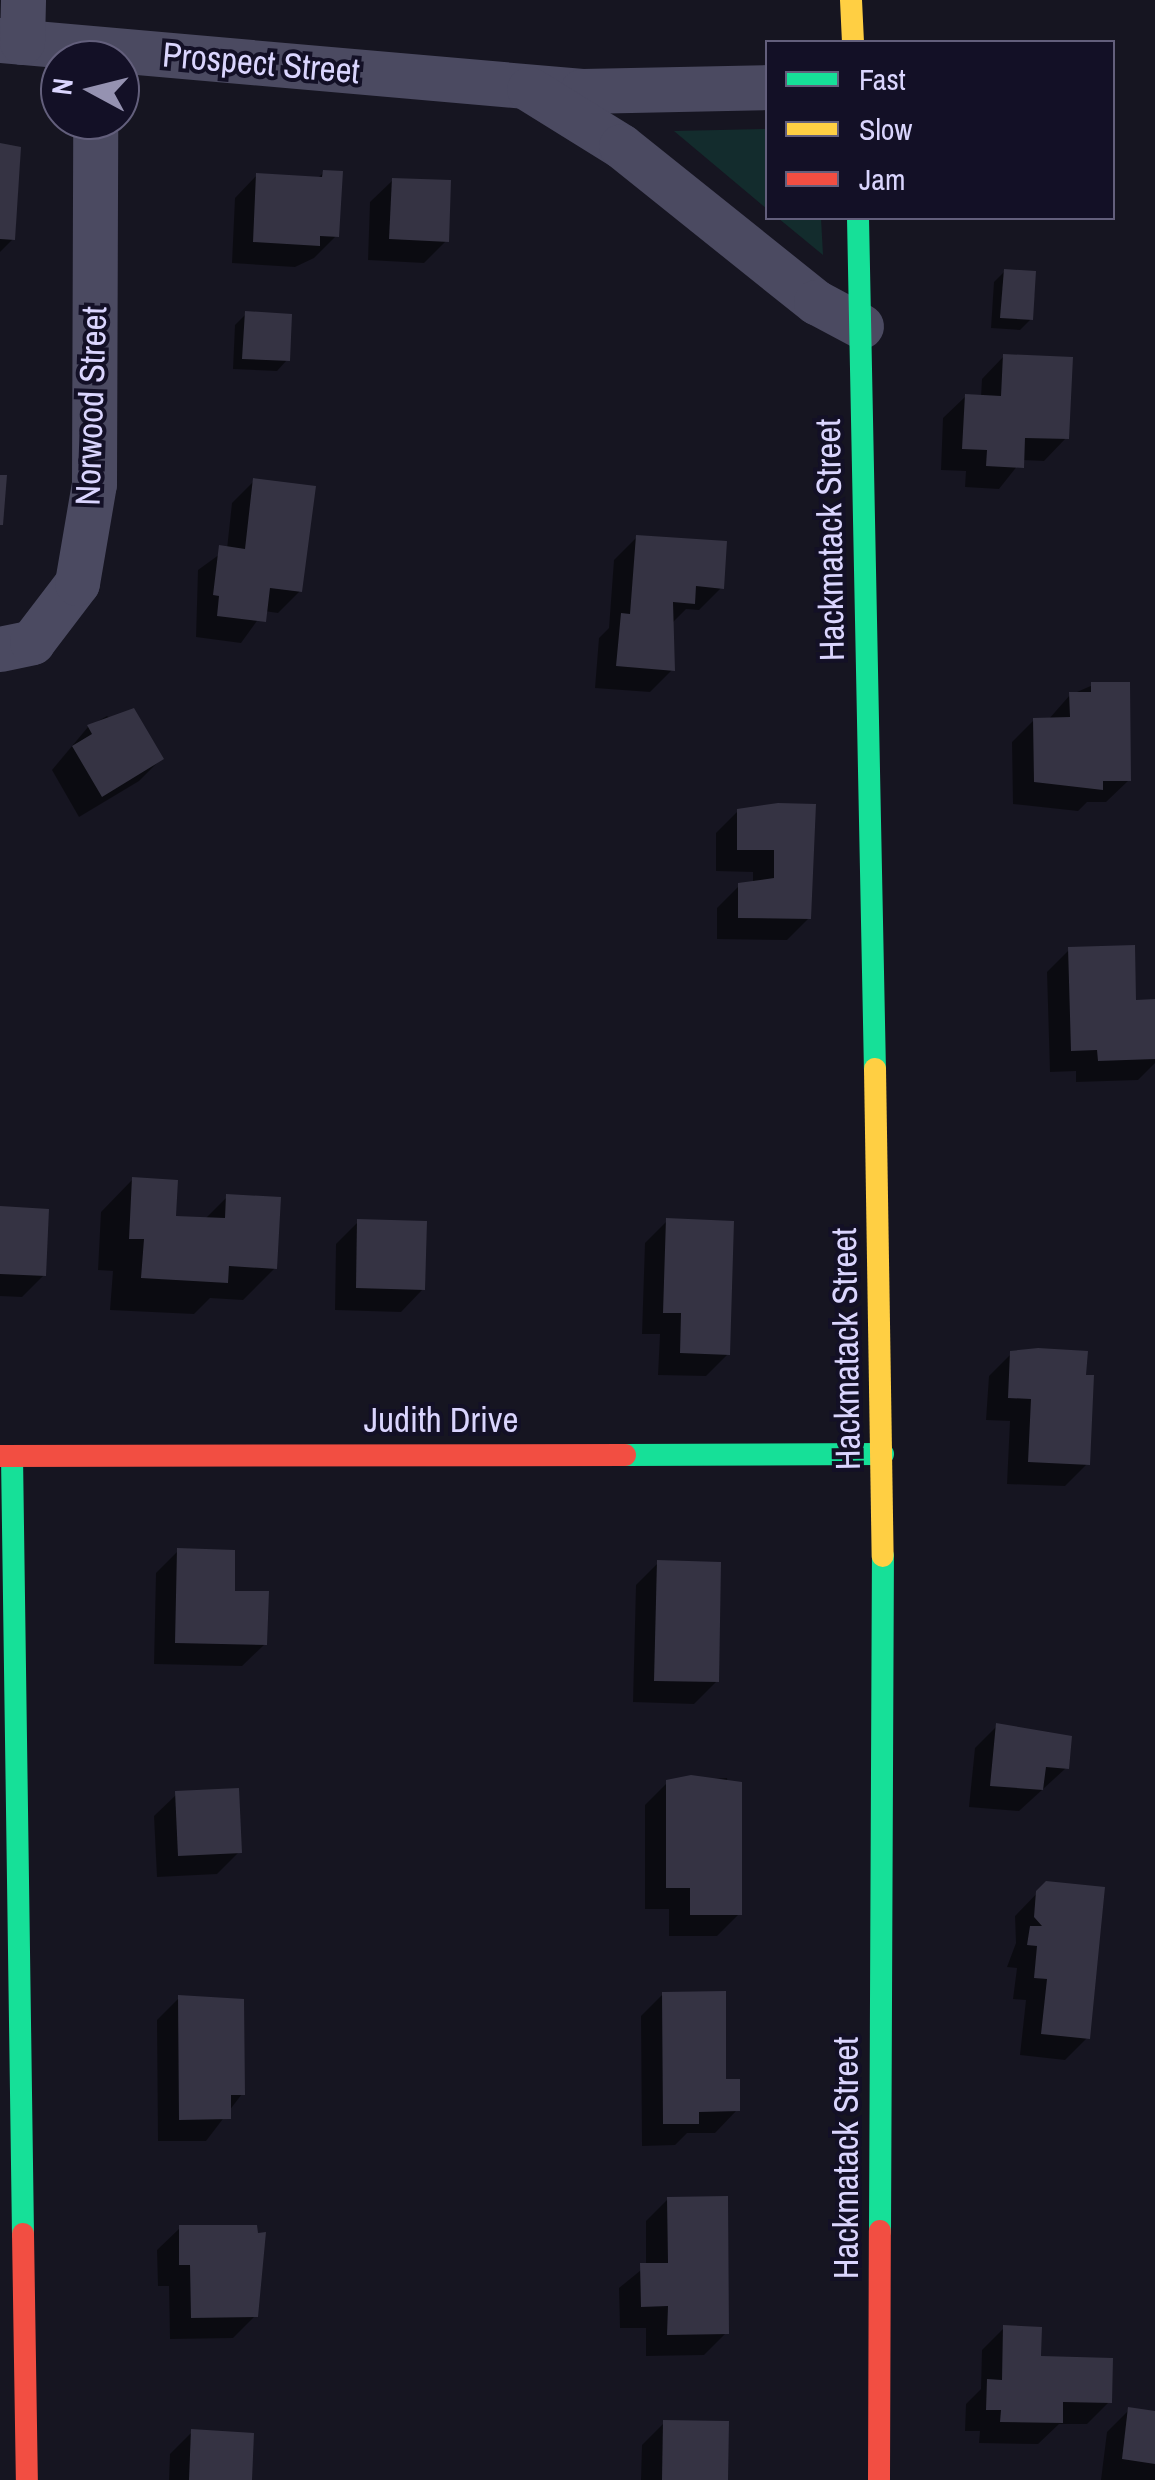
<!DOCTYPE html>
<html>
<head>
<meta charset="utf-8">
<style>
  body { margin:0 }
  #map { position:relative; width:1155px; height:2480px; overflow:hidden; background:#161521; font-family:"Archivo Narrow",sans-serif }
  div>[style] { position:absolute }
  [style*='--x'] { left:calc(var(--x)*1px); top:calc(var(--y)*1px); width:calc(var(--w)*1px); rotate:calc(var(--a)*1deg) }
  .green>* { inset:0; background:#132c2d }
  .shadow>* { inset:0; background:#0007 }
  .building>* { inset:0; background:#353343 }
  .street>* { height:45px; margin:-22.5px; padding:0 22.5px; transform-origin:22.5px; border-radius:22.5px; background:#4b4a61 }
  .fast>* { height:22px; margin:-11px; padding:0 11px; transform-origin:11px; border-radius:11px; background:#16e098 }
  .slow>* { height:22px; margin:-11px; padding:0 11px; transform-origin:11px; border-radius:11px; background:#ffcf43 }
  .jam>* { height:22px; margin:-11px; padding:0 11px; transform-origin:11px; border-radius:11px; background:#f24e42 }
  span { translate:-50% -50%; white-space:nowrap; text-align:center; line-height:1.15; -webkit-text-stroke:8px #131026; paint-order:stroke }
  .street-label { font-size:35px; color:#dad5fe }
  .legend { position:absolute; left:765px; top:40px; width:350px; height:180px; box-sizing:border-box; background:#131026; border:2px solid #635f7c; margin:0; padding:12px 18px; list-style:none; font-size:30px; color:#dad5fe }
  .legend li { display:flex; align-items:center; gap:20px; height:50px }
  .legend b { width:50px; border:2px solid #635f7c }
  .north { position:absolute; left:40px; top:40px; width:100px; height:100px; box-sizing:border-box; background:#131026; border:2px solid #635f7c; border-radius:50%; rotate:277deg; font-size:28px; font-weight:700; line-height:40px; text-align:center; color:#dad5fe }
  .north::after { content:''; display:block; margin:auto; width:35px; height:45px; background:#9592b1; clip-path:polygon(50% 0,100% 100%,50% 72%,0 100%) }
</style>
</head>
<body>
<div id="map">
  <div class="green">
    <i style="clip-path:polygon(767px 129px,767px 209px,674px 131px)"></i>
    <i style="clip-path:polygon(778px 218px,821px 218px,823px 255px)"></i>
  </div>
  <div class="shadow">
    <i style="clip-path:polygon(0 145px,13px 239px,0 252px)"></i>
    <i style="clip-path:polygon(324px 172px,336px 236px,314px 258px,295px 267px,232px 263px,235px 198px,257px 175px,317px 179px)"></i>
    <i style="clip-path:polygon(393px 180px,446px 241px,424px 263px,368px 260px,370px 202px)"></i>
    <i style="clip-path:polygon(1005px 271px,1031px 319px,1020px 330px,991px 328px,994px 282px)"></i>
    <i style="clip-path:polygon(246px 314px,287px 360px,277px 371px,233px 369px,235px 325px)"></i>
    <i style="clip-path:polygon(1004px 356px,1066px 438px,1044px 461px,1022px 460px,999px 489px,965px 487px,966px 471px,941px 470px,943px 418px,966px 396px,981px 397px,982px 379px)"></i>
    <i style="clip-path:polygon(254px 481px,300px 591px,278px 613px,264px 611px,241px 643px,196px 637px,198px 570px,227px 549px,232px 503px)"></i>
    <i style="clip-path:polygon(637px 537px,722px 587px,699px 610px,686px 609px,671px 624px,672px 670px,650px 692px,595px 688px,599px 638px,609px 628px,614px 560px)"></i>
    <i style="clip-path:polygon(1093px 685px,1129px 780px,1106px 802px,1087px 802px,1078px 811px,1013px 804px,1012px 742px,1034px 720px,1048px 720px,1070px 695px)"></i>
    <i style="clip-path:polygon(107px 716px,161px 759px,139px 781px,79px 817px,52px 770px,88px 727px)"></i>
    <i style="clip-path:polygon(814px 806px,809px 918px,787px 940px,717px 939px,717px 908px,739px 886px,753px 884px,753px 872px,716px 871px,716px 833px,738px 811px)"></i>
    <i style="clip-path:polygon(1069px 950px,1134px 1002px,1155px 1002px,1155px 1063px,1138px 1080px,1076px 1082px,1076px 1071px,1050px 1072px,1047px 972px)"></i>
    <i style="clip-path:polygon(133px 1179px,174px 1218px,204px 1220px,227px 1197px,275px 1268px,243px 1300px,210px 1298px,194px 1314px,110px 1310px,113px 1271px,98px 1270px,101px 1212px)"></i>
    <i style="clip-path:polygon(0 1209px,44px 1275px,22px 1297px,0 1296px)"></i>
    <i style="clip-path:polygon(667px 1221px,728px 1354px,706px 1376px,658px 1375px,660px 1334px,642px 1334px,645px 1243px)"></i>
    <i style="clip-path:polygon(358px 1222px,423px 1289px,401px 1312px,335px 1310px,336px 1244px)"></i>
    <i style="clip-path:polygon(1011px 1354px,1084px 1377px,1087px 1464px,1065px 1486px,1007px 1484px,1010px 1421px,986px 1420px,989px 1376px)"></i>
    <i style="clip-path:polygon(178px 1551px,232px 1593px,265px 1644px,242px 1666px,154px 1664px,156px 1573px)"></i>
    <i style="clip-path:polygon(658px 1563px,717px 1681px,694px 1704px,633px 1702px,636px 1585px)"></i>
    <i style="clip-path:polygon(997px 1726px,1066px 1768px,1019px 1811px,969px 1807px,975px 1748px)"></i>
    <i style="clip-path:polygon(727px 1778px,739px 1914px,717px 1936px,669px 1936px,669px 1909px,645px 1909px,645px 1805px,668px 1782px)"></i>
    <i style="clip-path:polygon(177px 1794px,239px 1852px,217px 1874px,157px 1877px,154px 1816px)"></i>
    <i style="clip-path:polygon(1046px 1884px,1087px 2038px,1065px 2060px,1020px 2055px,1026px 2000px,1013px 1999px,1017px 1968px,1007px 1967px,1016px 1943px,1015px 1916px)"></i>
    <i style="clip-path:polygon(663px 1994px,737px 2110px,715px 2133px,687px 2133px,675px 2145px,642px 2146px,641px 2016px)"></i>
    <i style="clip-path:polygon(179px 1998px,242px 2094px,206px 2141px,158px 2141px,157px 2020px)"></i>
    <i style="clip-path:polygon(668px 2199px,726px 2333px,704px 2355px,646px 2356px,646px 2328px,620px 2328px,619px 2288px,646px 2266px,646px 2221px)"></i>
    <i style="clip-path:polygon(180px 2228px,255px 2316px,233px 2338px,170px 2339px,169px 2286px,158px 2286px,157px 2250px)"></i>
    <i style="clip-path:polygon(1004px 2328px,1038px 2358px,1109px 2402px,1087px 2424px,1059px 2424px,1038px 2444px,979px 2443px,980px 2431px,965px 2431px,966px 2404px,981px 2389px,982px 2350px)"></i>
    <i style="clip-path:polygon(1129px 2410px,1155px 2413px,1155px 2480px,1101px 2480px,1107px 2432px)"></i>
    <i style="clip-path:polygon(664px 2423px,726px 2480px,641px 2480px,642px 2445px)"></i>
    <i style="clip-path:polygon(192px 2432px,250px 2480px,169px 2480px,170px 2454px)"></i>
  </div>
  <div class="building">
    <i style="clip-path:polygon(0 143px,21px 147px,15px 240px,0 239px)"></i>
    <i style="clip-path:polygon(323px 170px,343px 171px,339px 237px,320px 236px,320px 246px,253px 242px,256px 173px,322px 177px)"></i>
    <i style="clip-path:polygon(392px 178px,451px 180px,449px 242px,389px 239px)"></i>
    <i style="clip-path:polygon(1004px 269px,1036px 271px,1033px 320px,1000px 318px)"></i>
    <i style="clip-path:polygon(245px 311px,292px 314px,290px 361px,242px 359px)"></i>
    <i style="clip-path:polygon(1003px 354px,1073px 357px,1069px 439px,1025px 438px,1024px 468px,986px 466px,987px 450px,962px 449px,965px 394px,1001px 396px)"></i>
    <i style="clip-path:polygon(0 475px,7px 475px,3px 525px,0 525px)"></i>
    <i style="clip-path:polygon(253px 478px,316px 486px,302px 592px,270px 588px,266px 622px,217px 616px,219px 596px,213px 595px,219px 545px,245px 549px)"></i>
    <i style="clip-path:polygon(636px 535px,727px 541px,724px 589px,696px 586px,695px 604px,673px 602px,675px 671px,616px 666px,621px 613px,630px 614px)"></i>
    <i style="clip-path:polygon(1091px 682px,1130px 682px,1131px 781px,1103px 781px,1103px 790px,1034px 782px,1033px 718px,1070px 717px,1069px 692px,1091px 692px)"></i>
    <i style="clip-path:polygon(134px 708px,164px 759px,102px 797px,72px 746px,92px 734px,87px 725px)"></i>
    <i style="clip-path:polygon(778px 803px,816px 804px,811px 919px,738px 918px,738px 883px,774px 878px,774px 850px,737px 850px,737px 809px)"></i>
    <i style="clip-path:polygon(1135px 945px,1136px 1000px,1155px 999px,1155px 1059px,1098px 1061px,1097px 1050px,1071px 1051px,1068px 947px)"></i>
    <i style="clip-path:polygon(132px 1177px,178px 1180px,176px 1216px,225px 1218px,226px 1194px,281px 1197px,277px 1269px,229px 1266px,228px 1283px,141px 1278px,144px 1239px,129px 1239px)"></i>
    <i style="clip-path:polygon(0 1206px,49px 1209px,46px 1276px,0 1274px)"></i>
    <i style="clip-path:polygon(666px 1218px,734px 1221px,730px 1355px,680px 1353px,681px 1313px,663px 1313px)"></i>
    <i style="clip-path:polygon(357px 1219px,427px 1221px,425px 1290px,356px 1288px)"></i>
    <i style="clip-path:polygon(1038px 1348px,1088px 1351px,1086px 1375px,1094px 1375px,1090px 1465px,1028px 1462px,1031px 1399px,1008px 1398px,1010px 1351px)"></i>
    <i style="clip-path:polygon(177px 1548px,235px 1550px,235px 1591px,269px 1591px,267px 1645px,175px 1643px)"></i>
    <i style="clip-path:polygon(657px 1560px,721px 1562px,719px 1682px,654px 1681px)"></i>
    <i style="clip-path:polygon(996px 1723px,1072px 1736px,1069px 1769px,1046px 1767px,1043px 1790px,990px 1786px)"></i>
    <i style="clip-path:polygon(691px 1775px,742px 1782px,742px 1915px,690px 1915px,690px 1888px,666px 1888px,666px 1780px)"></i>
    <i style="clip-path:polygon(239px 1788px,242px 1853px,178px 1856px,175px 1791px)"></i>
    <i style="clip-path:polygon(1046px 1881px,1105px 1887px,1090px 2039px,1041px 2034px,1047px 1979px,1034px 1978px,1037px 1946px,1027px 1945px,1030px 1926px,1042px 1926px,1034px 1917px,1036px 1891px)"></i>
    <i style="clip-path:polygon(726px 1991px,726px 2079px,740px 2079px,740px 2111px,699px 2112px,699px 2124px,663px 2124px,662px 1992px)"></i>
    <i style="clip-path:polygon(178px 1995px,244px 1999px,245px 2095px,231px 2095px,231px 2119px,179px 2120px)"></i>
    <i style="clip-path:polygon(728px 2196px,729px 2334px,667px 2335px,668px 2306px,641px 2307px,640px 2263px,668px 2263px,667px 2197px)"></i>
    <i style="clip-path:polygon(179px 2225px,257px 2225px,258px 2233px,266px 2232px,258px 2317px,191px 2318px,190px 2265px,179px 2265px)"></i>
    <i style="clip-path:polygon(1003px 2325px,1042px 2327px,1041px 2356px,1113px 2358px,1112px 2403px,1063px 2402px,1063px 2423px,1000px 2422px,1001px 2410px,986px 2410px,987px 2379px,1002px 2380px)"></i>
    <i style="clip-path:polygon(1128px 2407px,1155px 2411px,1155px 2464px,1122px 2459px)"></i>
    <i style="clip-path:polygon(663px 2420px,729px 2421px,728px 2480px,662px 2480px)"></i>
    <i style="clip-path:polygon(191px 2429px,254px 2433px,252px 2480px,189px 2480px)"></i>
  </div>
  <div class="street">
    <i style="--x:0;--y:40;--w:584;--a:5.01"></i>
    <i style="--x:582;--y:91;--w:186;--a:-1.2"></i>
    <i style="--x:22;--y:42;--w:42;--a:-88.6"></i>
    <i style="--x:529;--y:89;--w:108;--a:31.8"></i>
    <i style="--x:621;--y:146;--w:250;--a:38.7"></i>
    <i style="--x:816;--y:302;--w:51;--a:28.1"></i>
    <i style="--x:0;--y:649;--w:33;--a:-12"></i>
    <i style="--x:32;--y:642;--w:74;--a:-52.7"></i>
    <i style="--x:77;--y:583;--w:100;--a:-80.3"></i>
    <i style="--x:94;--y:484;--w:364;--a:-89.8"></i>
  </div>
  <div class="fast">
    <i style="--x:858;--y:218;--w:851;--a:88.86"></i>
    <i style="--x:625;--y:1455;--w:258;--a:-0.2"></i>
    <i style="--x:12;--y:1456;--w:778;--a:89.19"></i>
    <i style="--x:880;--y:2231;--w:675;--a:-89.75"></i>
  </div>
  <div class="slow">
    <i style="--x:851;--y:0;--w:42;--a:87.3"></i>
    <i style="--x:875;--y:1069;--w:487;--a:89.1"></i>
  </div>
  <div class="jam">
    <i style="--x:0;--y:1456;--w:625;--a:-0.09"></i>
    <i style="--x:23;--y:2234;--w:246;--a:89.1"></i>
    <i style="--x:879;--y:2480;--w:249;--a:-89.8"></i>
  </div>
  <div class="street-label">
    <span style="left:261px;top:63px;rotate:5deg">Prospect Street</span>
    <span style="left:91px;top:406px;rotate:-88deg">Norwood Street</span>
    <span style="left:830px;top:540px;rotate:-91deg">Hackmatack Street</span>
    <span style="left:846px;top:1349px;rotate:-91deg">Hackmatack Street</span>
    <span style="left:441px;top:1420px">Judith Drive</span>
    <span style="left:846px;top:2158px;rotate:-90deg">Hackmatack Street</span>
  </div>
  <ul class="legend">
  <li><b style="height:12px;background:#16e098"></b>Fast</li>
  <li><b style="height:12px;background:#ffcf43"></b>Slow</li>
  <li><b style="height:12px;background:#f24e42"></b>Jam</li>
  </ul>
  <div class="north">N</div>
</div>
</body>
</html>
